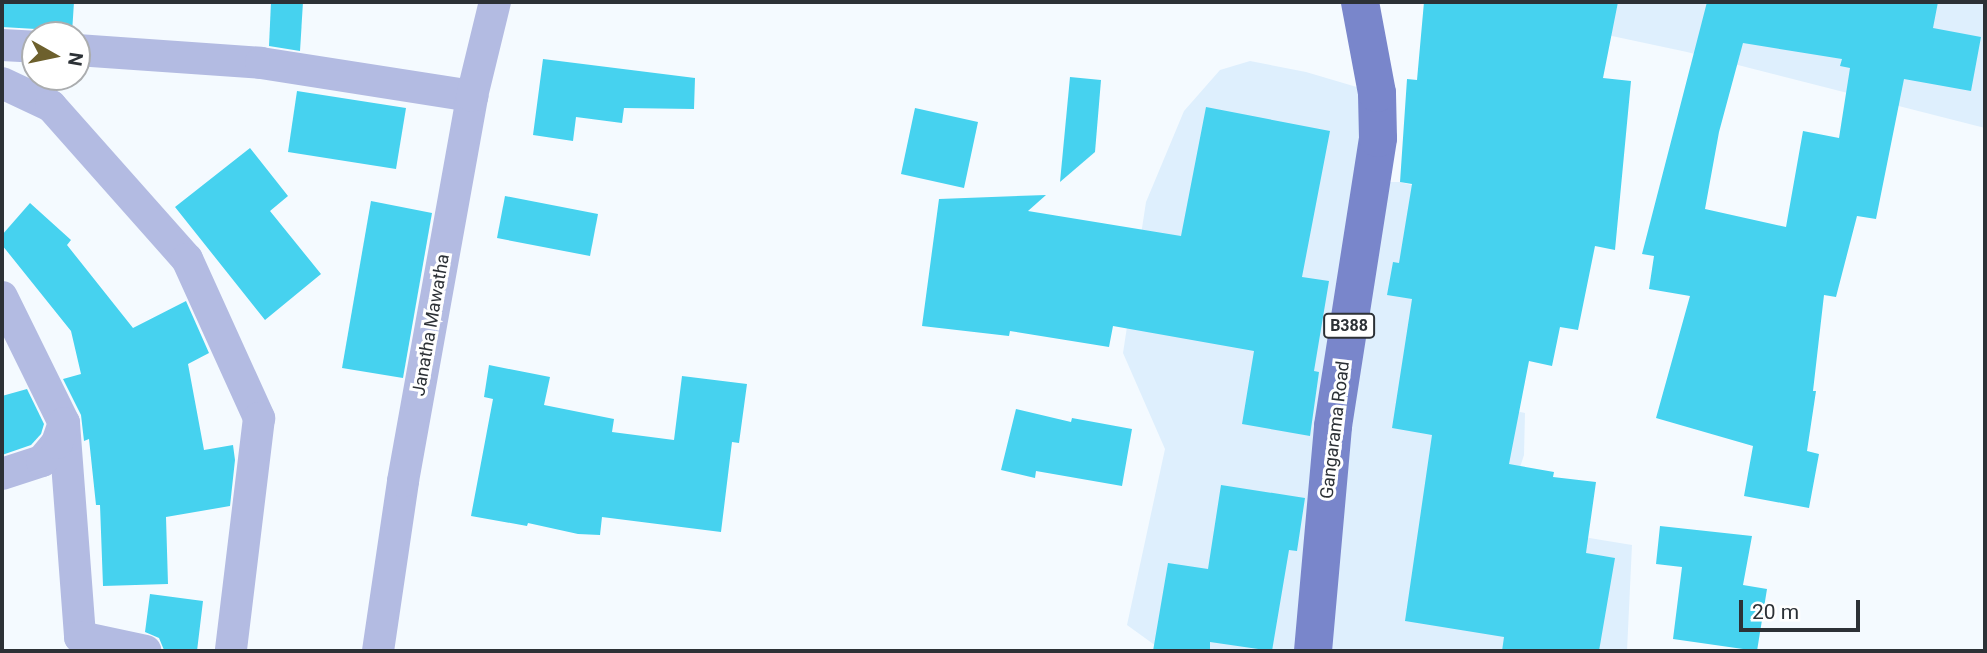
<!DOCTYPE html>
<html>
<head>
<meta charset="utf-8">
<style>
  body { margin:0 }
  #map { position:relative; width:1987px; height:653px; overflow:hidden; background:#f4faff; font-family:Roboto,sans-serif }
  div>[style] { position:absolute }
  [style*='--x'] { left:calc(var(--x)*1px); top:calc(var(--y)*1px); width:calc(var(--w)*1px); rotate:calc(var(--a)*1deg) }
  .built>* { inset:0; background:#deeffd }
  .building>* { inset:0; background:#46d2ef }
  .minor>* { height:32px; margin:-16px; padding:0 16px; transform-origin:16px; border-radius:16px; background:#b3bbe2 }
  .primary>* { height:38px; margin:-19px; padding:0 19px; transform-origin:19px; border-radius:19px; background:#7986cb }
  span { translate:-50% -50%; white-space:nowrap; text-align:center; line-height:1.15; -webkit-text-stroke:6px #fff; paint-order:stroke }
  .shield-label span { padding:2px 5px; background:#fff; border:2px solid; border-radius:5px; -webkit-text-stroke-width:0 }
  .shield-label { font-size:16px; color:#2c3136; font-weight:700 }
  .street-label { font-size:18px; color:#2c3136 }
  .frame { position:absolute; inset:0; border:4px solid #2c3136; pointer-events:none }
  .north { position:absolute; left:21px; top:21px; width:70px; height:70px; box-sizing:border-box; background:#fff; border:2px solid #abadaf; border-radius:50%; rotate:99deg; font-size:19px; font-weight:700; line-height:28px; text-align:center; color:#2c3136 }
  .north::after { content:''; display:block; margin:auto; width:24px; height:32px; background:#6d602d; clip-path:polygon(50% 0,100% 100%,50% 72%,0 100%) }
  .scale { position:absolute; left:1739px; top:600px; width:121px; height:32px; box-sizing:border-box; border:4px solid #2c3136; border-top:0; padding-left:9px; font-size:21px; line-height:24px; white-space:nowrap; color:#2c3136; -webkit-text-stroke:5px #fff; paint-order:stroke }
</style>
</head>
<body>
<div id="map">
  <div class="built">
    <i style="clip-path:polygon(1453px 2px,1985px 2px,1985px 128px,1687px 52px)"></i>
    <i style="clip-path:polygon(1250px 61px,1306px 72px,1377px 93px,1372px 182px,1400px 182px,1456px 197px,1460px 399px,1525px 413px,1524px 455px,1513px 489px,1492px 522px,1632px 545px,1627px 651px,1163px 651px,1127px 625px,1165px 449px,1123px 353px,1146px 202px,1184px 111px,1220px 70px)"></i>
  </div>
  <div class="building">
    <i style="clip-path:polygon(2px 2px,74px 2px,72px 33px,47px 34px,36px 29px,2px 27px)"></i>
    <i style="clip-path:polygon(271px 2px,303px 2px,300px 51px,269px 46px)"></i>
    <i style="clip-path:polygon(1424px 2px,1618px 2px,1603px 78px,1631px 81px,1615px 250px,1595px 246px,1578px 330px,1560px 327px,1552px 366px,1529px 361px,1509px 464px,1554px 472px,1553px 477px,1596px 482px,1586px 553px,1615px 558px,1599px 651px,1502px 651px,1504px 637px,1405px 621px,1432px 435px,1392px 428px,1412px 299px,1387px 295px,1393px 262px,1399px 263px,1412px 184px,1400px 182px,1407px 79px,1417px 80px)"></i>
    <i style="clip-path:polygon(evenodd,1707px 2px,1938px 2px,1933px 28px,1981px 37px,1971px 91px,1904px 79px,1876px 219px,1857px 216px,1836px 297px,1824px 295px,1813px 391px,1816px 391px,1807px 451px,1819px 454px,1809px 508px,1744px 496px,1753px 446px,1656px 418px,1690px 296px,1649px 289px,1654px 256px,1642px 254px,1707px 2px,1743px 43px,1842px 59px,1840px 66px,1850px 68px,1839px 138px,1803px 131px,1786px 227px,1705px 209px,1719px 132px,1743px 43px)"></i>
    <i style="clip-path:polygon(543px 59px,695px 78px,694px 109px,624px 108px,622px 123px,576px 117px,573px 141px,533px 135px)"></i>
    <i style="clip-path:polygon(1070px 77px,1101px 80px,1095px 152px,1060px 182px)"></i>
    <i style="clip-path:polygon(297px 91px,406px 108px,396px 169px,288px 152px)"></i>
    <i style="clip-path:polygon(1206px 107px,1330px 131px,1302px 277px,1329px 281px,1314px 371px,1319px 372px,1310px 436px,1242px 424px,1254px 351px,1113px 326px,1109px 347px,1010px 331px,1009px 336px,922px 326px,939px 199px,1046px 195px,1028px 211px,1181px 236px)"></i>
    <i style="clip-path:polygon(915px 108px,978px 122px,964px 188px,901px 174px)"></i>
    <i style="clip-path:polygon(250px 148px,288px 196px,270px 211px,321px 274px,265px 320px,175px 207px)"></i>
    <i style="clip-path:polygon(505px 196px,598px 214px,590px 256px,497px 238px)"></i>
    <i style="clip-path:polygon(371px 201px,432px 213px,403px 378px,342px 368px)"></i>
    <i style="clip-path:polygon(30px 203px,71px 240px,67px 245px,133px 328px,186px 301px,209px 353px,188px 364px,204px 450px,233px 445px,235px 460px,230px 506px,166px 517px,168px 584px,103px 586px,100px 505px,96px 505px,89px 439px,84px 441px,81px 415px,63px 379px,81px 374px,71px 331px,2px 245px,2px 235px)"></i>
    <i style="clip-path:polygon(489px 365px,550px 377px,544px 405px,614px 419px,612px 432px,674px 440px,682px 376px,747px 384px,739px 443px,732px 442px,721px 532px,602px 517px,600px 535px,578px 534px,528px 523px,527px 526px,471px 516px,493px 399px,484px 397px)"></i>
    <i style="clip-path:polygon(27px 389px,44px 424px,41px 434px,31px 445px,2px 455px,2px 396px)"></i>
    <i style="clip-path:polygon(1016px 409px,1071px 422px,1072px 418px,1132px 429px,1122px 486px,1036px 471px,1035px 478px,1001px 470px)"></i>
    <i style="clip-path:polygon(1221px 485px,1305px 498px,1297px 551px,1289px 550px,1272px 651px,1210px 642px,1210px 651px,1153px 651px,1168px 563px,1208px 569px)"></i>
    <i style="clip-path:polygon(1660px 526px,1752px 536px,1743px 585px,1767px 589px,1757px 651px,1673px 639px,1682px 567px,1656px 564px)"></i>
    <i style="clip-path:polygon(150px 594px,203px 601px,197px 651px,164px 650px,159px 638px,145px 632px)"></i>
  </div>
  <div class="minor">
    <i style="--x:2;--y:45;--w:33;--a:3"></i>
    <i style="--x:77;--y:50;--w:184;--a:4"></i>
    <i style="--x:261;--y:63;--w:214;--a:8.9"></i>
    <i style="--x:2;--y:83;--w:54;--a:25.1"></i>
    <i style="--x:51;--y:106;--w:205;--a:48.4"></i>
    <i style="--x:187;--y:259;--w:175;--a:65.6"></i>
    <i style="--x:259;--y:418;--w:235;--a:96.9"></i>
    <i style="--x:2;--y:297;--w:140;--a:63.8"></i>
    <i style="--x:64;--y:423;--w:215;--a:85.7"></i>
    <i style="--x:80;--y:637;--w:67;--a:12"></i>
    <i style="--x:2;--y:474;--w:42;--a:-18"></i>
    <i style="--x:42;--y:461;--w:23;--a:-50"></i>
    <i style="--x:57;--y:443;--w:21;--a:-71"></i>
    <i style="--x:378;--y:651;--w:172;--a:-81.6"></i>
    <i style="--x:403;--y:481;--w:391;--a:-79.8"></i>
    <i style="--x:472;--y:96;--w:97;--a:-76.3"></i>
  </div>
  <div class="primary">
    <i style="--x:1313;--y:651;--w:226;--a:-84.9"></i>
    <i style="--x:1333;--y:426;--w:291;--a:-81.1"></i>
    <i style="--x:1378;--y:138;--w:45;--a:-91.3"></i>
    <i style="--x:1377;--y:93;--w:93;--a:-100.6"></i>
  </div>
  <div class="shield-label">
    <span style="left:1349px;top:326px">B388</span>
  </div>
  <div class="street-label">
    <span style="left:431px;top:325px;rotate:-80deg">Janatha Mawatha</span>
    <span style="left:1335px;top:430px;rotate:-83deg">Gangarama Road</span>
  </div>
  <div class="frame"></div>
  <div class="north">N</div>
  <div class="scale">20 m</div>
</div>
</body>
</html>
